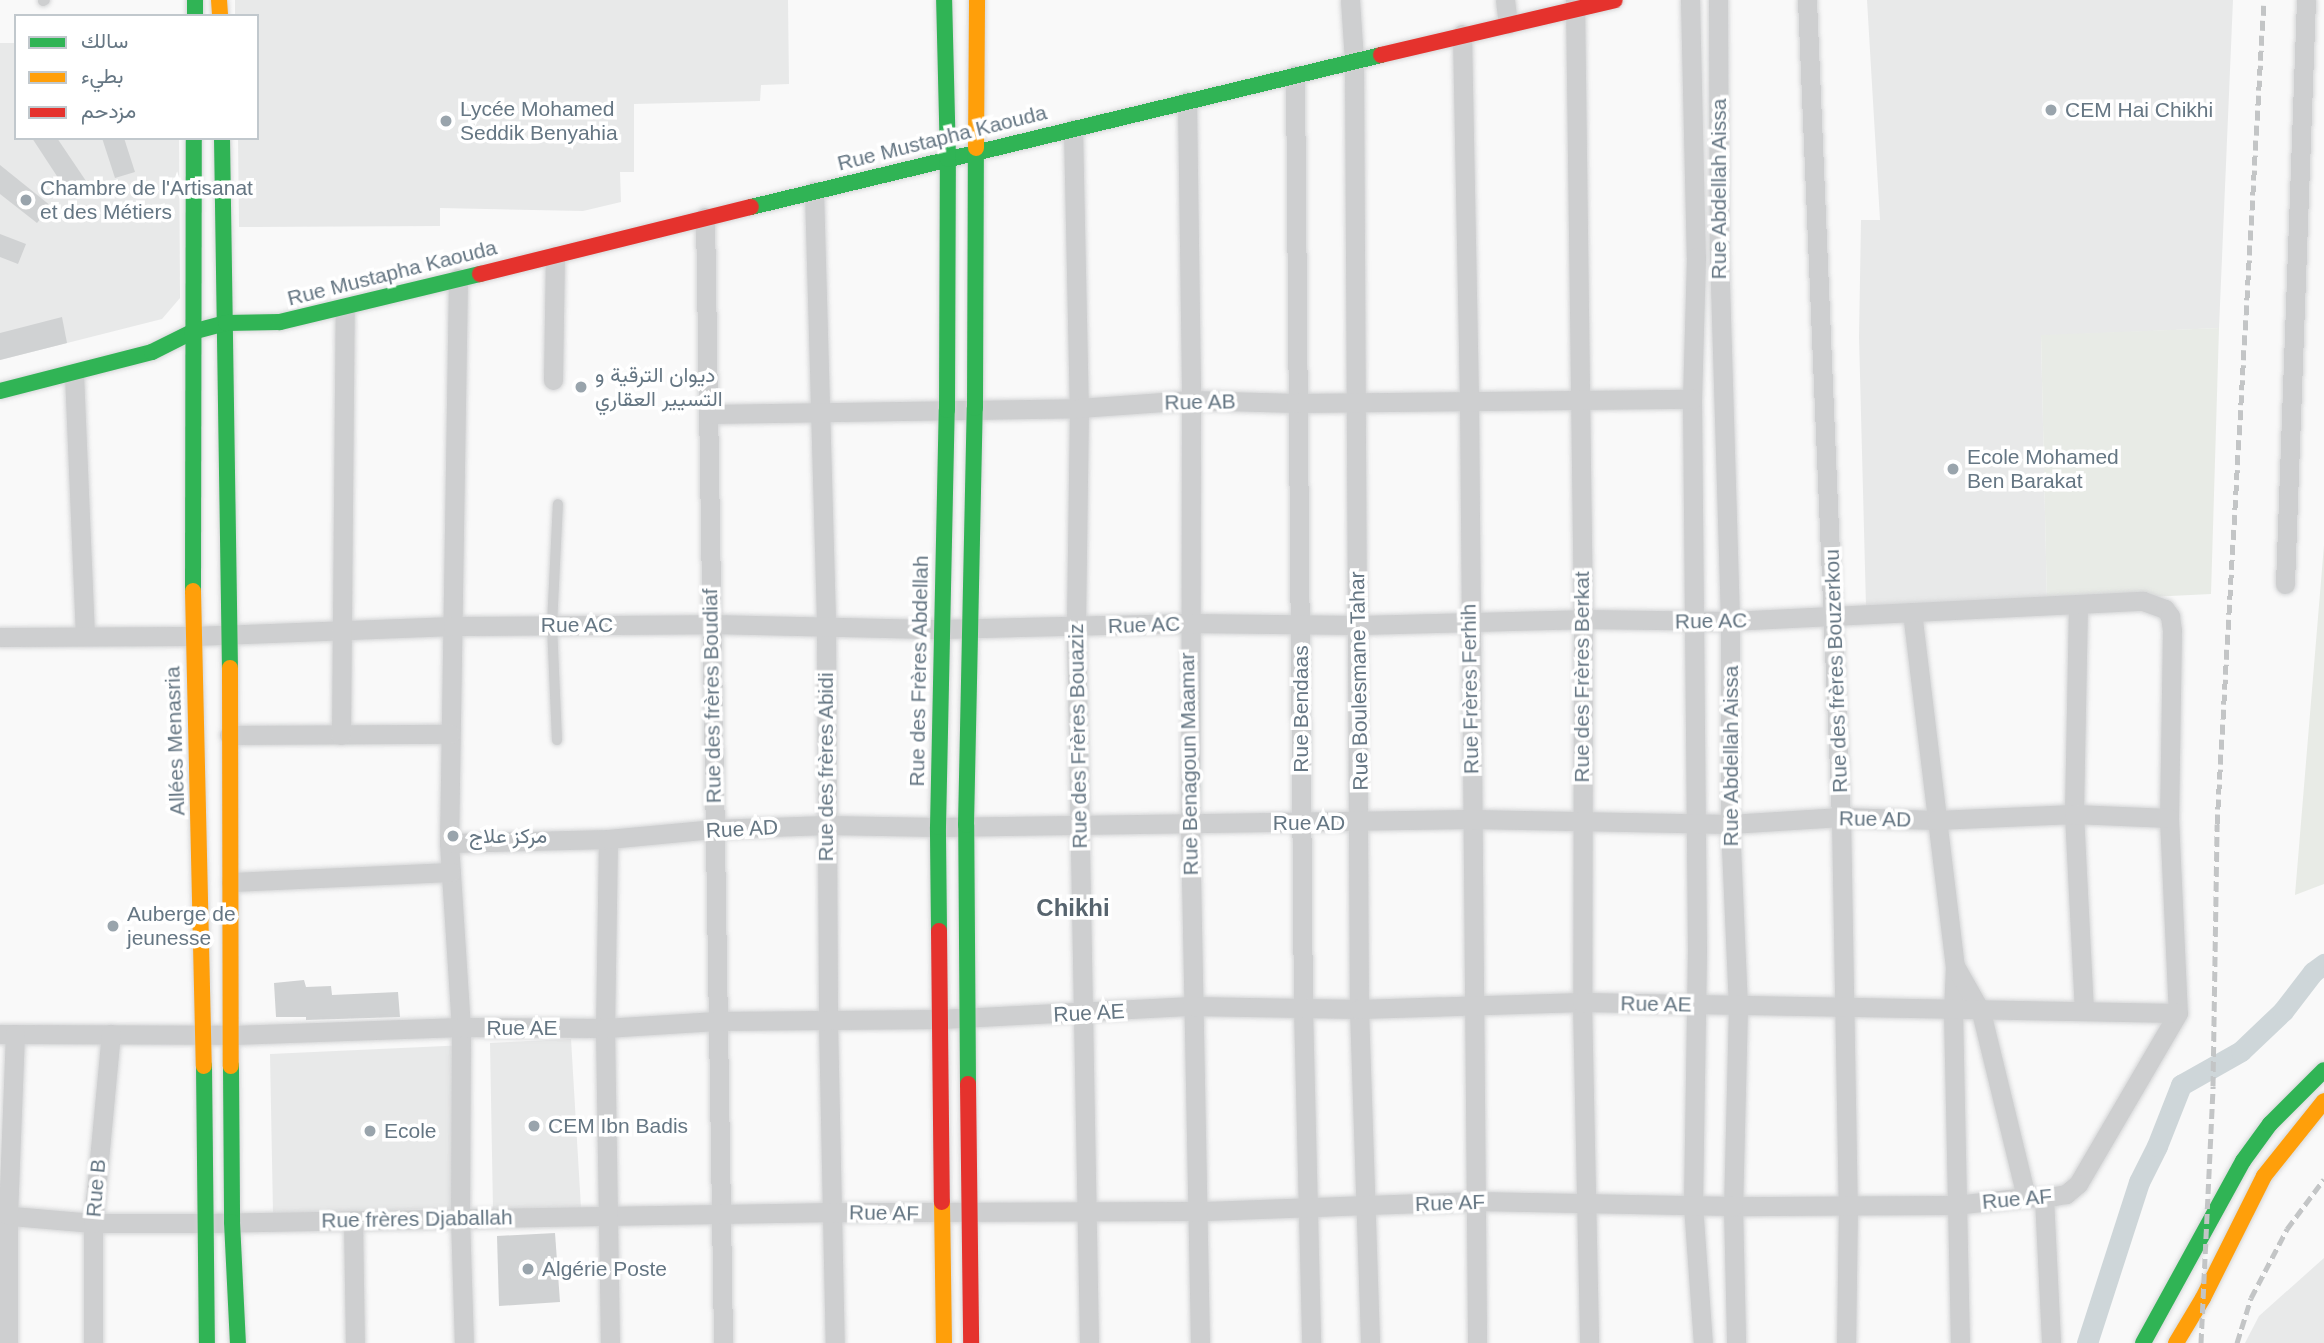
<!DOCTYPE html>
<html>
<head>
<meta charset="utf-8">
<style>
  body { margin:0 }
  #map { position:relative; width:2324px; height:1343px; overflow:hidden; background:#f9f9f9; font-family:Helvetica,Vazirmatn,sans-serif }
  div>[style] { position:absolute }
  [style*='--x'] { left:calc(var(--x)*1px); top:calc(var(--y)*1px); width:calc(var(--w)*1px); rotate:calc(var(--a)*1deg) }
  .built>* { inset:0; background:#e8e9e9 }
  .green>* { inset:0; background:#e8ebe6 }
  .canal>* { height:21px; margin:-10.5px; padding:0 10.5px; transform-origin:10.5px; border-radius:10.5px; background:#ced6d9 }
  .building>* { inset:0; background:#d0d2d3 }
  .roads { filter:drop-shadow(0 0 2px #d5d6d7) drop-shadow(0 0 2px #d5d6d7) }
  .lane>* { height:10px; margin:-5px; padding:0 5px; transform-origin:5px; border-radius:5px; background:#cecfd0 }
  .street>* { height:19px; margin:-9.5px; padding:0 9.5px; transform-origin:9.5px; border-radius:9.5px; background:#cecfd0 }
  .fast>* { height:16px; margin:-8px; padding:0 8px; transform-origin:8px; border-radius:8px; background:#30b455 }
  .slow>* { height:16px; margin:-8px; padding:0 8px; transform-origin:8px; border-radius:8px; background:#ff9f0a }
  .jam>* { height:16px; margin:-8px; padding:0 8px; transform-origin:8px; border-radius:8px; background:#e5322d }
  .rail>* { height:5px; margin-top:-2.5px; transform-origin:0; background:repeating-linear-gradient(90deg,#c3c5c6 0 10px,transparent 0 15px) }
  .dots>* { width:19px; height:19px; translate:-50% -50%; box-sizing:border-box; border:4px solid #fff; border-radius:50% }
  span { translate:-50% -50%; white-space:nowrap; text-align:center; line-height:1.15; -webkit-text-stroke:7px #fff; paint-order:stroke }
  .poi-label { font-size:21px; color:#657683 }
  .left { translate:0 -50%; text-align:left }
  .street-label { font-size:21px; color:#657683 }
  .quarter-label { font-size:24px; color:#57646e; font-weight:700 }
  .legend { position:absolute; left:14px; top:14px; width:245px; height:126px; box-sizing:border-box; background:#fff; border:2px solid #c1c8cd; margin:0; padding:9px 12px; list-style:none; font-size:21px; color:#657683 }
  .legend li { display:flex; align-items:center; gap:14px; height:35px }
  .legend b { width:35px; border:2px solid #c1c8cd }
</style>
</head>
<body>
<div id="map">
  <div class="built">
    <i style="clip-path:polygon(235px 0,788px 0,789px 84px,761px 85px,760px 101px,634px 104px,634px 172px,620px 172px,621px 202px,583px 211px,440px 208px,440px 226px,239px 227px,238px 138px,257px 138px,257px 16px,235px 16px)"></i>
    <i style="clip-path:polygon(1867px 0,2233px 0,2219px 328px,2041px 336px,2047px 602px,1866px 607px,1859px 337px,1861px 220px,1880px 220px)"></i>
    <i style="clip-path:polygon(0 43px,16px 43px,16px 138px,179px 138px,180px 298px,162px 319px,0 360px)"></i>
    <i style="clip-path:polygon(571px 1039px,581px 1208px,493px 1210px,490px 1043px)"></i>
    <i style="clip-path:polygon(467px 1045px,470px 1208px,273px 1213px,270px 1054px)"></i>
    <i style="clip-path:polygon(2324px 1258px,2324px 1343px,2245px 1343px,2259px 1316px)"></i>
  </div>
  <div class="green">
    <i style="clip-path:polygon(2219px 328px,2211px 594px,2047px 602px,2041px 335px)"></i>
    <i style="clip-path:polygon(2324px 545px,2324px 884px,2295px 895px)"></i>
  </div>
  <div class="canal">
    <i style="--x:2087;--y:1343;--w:169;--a:-72.1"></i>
    <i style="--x:2139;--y:1182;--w:40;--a:-63.4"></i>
    <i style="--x:2157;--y:1146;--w:66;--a:-68.5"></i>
    <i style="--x:2181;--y:1085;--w:69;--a:-29.5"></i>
    <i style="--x:2241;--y:1051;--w:58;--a:-43.6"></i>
    <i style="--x:2283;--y:1011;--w:49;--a:-52.4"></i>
    <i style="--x:2313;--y:972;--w:14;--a:-36"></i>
  </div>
  <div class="building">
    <i style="clip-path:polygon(32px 138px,57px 138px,86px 181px,68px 193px)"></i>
    <i style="clip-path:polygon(102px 138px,124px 138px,135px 172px,115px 178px)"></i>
    <i style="clip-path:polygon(0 165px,51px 206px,37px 223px,0 194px)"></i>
    <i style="clip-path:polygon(0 234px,26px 244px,18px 264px,0 257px)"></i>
    <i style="clip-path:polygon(62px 317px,67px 343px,0 360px,0 333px)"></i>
    <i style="clip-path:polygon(304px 980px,306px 987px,331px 986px,332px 995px,398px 992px,400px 1017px,306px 1020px,306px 1017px,276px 1017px,274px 983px)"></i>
    <i style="clip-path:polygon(555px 1233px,560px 1302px,499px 1306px,497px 1236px)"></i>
  </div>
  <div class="roads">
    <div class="lane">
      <i style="--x:43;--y:1;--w:2;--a:-27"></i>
      <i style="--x:557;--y:740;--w:115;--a:-92.5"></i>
      <i style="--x:552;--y:625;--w:121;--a:-87.2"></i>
    </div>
    <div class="street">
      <i style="--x:1350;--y:0;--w:61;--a:86.2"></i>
      <i style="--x:1354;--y:61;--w:948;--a:89.7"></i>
      <i style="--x:1359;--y:1009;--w:334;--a:88.1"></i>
      <i style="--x:1505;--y:0;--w:24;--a:83"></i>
      <i style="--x:1575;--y:0;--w:619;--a:89.26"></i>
      <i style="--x:1583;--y:619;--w:383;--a:90.1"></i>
      <i style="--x:1582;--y:1002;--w:341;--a:88.8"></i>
      <i style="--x:1690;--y:0;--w:257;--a:88.7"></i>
      <i style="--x:1696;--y:257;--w:142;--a:91.6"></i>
      <i style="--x:1692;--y:399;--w:551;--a:89.48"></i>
      <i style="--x:1697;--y:950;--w:255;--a:90.9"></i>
      <i style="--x:1693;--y:1205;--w:138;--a:85.9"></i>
      <i style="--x:1718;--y:0;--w:250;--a:89.8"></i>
      <i style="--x:1719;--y:250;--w:371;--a:88.3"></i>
      <i style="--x:1730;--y:621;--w:203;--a:90"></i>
      <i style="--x:1730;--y:824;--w:182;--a:87.5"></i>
      <i style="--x:1738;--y:1006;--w:200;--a:91.4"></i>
      <i style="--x:1733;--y:1206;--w:137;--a:88.7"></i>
      <i style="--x:1807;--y:0;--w:818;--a:87.62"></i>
      <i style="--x:1841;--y:817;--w:388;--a:89"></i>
      <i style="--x:1848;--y:1205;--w:138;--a:90.8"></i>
      <i style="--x:1462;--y:34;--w:365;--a:88.9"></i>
      <i style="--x:1469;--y:399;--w:944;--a:89.51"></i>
      <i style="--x:1295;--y:75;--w:933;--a:89.51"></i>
      <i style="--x:1303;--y:1008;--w:335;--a:88.6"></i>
      <i style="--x:1187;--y:101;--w:299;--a:89.2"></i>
      <i style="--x:1191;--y:400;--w:423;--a:90.1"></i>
      <i style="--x:1190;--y:823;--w:520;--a:88.9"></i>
      <i style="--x:1073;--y:129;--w:279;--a:88.8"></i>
      <i style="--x:1079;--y:408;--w:219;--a:90.8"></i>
      <i style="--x:1076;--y:627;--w:716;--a:88.96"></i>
      <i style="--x:814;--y:191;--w:437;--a:88.4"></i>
      <i style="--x:826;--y:628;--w:394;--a:89.7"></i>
      <i style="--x:828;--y:1022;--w:321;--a:88.8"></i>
      <i style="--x:705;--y:217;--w:1126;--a:89.08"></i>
      <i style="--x:458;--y:278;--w:565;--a:90.91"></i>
      <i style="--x:449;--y:843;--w:184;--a:86.3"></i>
      <i style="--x:461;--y:1027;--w:191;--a:90.3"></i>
      <i style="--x:460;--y:1218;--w:125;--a:88.2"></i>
      <i style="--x:74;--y:374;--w:261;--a:87.6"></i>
      <i style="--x:553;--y:380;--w:124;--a:-89.1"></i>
      <i style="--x:708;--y:414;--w:371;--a:-0.9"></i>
      <i style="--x:1079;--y:408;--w:112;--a:-4.1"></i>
      <i style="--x:1191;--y:400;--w:105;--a:1.6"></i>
      <i style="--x:1296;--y:403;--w:396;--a:-0.6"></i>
      <i style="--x:2285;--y:584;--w:584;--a:-87.94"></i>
      <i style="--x:2078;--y:604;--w:210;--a:91.1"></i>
      <i style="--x:2074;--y:814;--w:196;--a:87.1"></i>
      <i style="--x:1912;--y:612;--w:357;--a:83.1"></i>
      <i style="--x:1955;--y:966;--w:45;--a:92.5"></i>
      <i style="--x:1953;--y:1011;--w:332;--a:88.8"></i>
      <i style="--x:0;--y:637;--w:193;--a:-0.3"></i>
      <i style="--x:193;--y:636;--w:260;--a:-2.2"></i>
      <i style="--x:453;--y:626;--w:258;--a:-0.4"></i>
      <i style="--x:711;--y:624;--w:229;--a:1.3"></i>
      <i style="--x:940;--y:629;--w:248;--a:-1.4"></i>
      <i style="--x:1188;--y:623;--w:171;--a:0.7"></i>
      <i style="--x:1359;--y:625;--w:224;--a:-1.5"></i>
      <i style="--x:1583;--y:619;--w:147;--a:0.8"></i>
      <i style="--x:1730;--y:621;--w:413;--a:-2.8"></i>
      <i style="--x:2143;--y:601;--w:23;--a:20"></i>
      <i style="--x:2165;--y:609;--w:9;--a:54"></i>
      <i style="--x:2170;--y:616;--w:14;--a:82"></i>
      <i style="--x:2172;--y:630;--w:188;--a:90.9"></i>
      <i style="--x:2169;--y:818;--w:195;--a:87.4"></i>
      <i style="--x:2178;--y:1013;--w:198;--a:120.3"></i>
      <i style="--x:2078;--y:1184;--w:16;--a:140"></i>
      <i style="--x:2066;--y:1194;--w:22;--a:170"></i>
      <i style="--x:2044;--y:1198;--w:18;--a:-177"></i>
      <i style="--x:2026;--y:1197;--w:70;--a:173.5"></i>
      <i style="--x:1956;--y:1205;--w:223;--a:179.7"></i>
      <i style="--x:1733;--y:1206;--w:257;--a:-178.9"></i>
      <i style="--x:1476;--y:1201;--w:278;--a:177.9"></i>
      <i style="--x:1198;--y:1211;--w:364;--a:179.8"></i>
      <i style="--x:834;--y:1212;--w:629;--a:179"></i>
      <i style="--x:205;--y:1223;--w:112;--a:180"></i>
      <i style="--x:93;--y:1223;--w:93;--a:-175.1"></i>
      <i style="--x:229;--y:735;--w:221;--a:-0.3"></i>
      <i style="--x:341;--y:735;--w:427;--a:-89.5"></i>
      <i style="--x:608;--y:839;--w:189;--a:90.9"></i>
      <i style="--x:605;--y:1028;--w:315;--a:89.1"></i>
      <i style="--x:449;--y:843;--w:159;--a:-1.4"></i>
      <i style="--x:608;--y:839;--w:105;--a:-5.4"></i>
      <i style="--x:713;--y:829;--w:113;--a:-2"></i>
      <i style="--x:826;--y:825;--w:112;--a:1"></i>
      <i style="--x:938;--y:827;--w:533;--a:-0.86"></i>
      <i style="--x:1471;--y:819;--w:259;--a:1.1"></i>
      <i style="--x:1730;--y:824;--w:111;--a:-3.6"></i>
      <i style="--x:1841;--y:817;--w:95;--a:1.8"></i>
      <i style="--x:1936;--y:820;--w:138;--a:-2.5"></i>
      <i style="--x:2074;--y:814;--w:95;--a:2.4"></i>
      <i style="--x:231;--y:882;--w:220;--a:-2.6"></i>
      <i style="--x:1955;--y:966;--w:53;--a:60.5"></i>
      <i style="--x:1981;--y:1012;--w:190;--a:76.3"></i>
      <i style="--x:0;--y:1034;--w:232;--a:0.2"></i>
      <i style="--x:232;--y:1035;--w:229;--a:-2"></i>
      <i style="--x:461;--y:1027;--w:144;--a:0.4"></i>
      <i style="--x:605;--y:1028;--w:111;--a:-3.6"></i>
      <i style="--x:716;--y:1021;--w:225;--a:-0.5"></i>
      <i style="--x:941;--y:1019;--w:251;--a:-3"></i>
      <i style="--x:1192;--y:1006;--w:167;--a:1"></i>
      <i style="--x:1359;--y:1009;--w:223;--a:-1.8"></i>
      <i style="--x:1582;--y:1002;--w:596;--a:1.06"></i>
      <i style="--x:2044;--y:1198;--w:145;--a:87.2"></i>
      <i style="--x:353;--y:1220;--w:123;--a:89.1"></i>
      <i style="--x:8;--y:1343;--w:128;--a:-90"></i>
      <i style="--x:8;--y:1215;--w:181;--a:-87.8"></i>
      <i style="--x:93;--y:1343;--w:120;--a:-90"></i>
      <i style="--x:93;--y:1223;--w:190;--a:-84.6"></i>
    </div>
    <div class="fast">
      <i style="--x:195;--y:0;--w:16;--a:90"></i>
      <i style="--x:222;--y:138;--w:530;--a:89.14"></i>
      <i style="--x:751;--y:207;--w:648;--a:-13.56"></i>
      <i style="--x:0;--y:391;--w:157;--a:-14.4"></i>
      <i style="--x:152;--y:352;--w:45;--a:-26.6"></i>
      <i style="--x:192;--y:332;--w:35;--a:-15"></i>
      <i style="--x:226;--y:323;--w:54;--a:-1.1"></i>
      <i style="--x:280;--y:322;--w:206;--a:-13.5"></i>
      <i style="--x:193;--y:591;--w:453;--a:-89.9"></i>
      <i style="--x:939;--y:931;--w:104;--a:-90.6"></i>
      <i style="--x:938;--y:827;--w:417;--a:-88.8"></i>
      <i style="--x:947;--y:410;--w:251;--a:-89.8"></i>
      <i style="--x:948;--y:159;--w:159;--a:-91.4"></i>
      <i style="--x:204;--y:1066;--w:277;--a:89.4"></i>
      <i style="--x:231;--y:1066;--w:156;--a:89.6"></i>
      <i style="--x:232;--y:1222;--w:121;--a:87.2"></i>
      <i style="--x:968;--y:1084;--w:259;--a:-90.4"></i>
      <i style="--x:966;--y:825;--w:417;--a:-88.8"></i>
      <i style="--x:975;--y:408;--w:260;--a:-89.8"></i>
      <i style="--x:2143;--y:1343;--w:208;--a:-61.2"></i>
      <i style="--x:2243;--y:1161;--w:46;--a:-53.9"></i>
      <i style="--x:2270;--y:1124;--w:76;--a:-45"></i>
    </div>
    <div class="slow">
      <i style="--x:219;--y:0;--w:16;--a:86"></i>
      <i style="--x:976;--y:148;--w:148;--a:-89.6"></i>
      <i style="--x:193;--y:591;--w:475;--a:88.7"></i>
      <i style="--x:230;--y:668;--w:398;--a:89.9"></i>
      <i style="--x:942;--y:1202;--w:141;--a:89.2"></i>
      <i style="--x:2176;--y:1343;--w:52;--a:-59"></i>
      <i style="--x:2203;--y:1298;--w:136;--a:-63.4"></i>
      <i style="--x:2264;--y:1176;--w:96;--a:-51.3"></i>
    </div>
    <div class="jam">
      <i style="--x:1381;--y:55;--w:240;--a:-13.2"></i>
      <i style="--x:480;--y:274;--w:279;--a:-13.9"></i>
      <i style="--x:939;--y:931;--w:271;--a:89.4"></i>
      <i style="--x:968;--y:1084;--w:259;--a:89.3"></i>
    </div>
  </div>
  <div class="rail">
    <i style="--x:2201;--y:1343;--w:257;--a:-87.3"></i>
    <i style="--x:2213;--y:1086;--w:262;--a:-89.1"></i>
    <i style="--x:2217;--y:824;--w:825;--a:-86.74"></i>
    <i style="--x:2237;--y:1343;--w:47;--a:-72.7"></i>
    <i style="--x:2251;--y:1298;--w:78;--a:-62.4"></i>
    <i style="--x:2287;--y:1229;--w:62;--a:-53.5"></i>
  </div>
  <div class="dots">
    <i style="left:2051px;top:110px;background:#99a4ac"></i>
    <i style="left:446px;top:121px;background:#99a4ac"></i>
    <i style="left:26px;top:200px;background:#99a4ac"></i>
    <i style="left:581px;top:387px;background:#99a4ac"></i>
    <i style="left:1953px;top:469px;background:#99a4ac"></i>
    <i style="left:453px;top:836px;background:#99a4ac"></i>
    <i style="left:113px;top:926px;background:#99a4ac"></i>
    <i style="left:534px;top:1126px;background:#99a4ac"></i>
    <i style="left:370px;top:1131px;background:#99a4ac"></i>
    <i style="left:528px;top:1269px;background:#99a4ac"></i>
  </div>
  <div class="poi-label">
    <span class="left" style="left:460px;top:121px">Lycée Mohamed<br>Seddik Benyahia</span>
    <span class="left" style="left:2065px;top:110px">CEM Hai Chikhi</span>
    <span class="left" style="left:40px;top:200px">Chambre de l'Artisanat<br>et des Métiers</span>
    <span class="left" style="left:595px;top:387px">ديوان الترقية و<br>التسيير العقاري</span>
    <span class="left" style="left:1967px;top:469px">Ecole Mohamed<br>Ben Barakat</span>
    <span class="left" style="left:469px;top:836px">مركز علاج</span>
    <span class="left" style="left:127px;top:926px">Auberge de<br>jeunesse</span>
    <span class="left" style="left:548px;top:1126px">CEM Ibn Badis</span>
    <span class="left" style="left:384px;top:1131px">Ecole</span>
    <span class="left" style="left:542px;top:1269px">Algérie Poste</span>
  </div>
  <div class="street-label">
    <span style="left:942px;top:138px;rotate:-14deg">Rue Mustapha Kaouda</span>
    <span style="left:1719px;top:189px;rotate:-90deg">Rue Abdellah Aissa</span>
    <span style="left:392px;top:273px;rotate:-14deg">Rue Mustapha Kaouda</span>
    <span style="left:1200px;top:402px;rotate:-1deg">Rue AB</span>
    <span style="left:1711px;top:621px;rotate:-1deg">Rue AC</span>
    <span style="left:577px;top:625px">Rue AC</span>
    <span style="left:1144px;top:625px;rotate:-2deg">Rue AC</span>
    <span style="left:919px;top:671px;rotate:-89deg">Rue des Frères Abdellah</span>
    <span style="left:1836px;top:671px;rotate:-92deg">Rue des frères Bouzerkou</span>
    <span style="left:1582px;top:677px;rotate:-90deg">Rue des Frères Berkat</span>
    <span style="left:1359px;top:681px;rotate:-91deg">Rue Boulesmane Tahar</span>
    <span style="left:1470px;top:689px;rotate:-91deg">Rue Frères Ferhih</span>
    <span style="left:712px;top:696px;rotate:-91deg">Rue des frères Boudiaf</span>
    <span style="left:1301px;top:709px;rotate:-90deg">Rue Bendaas</span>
    <span style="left:1078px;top:736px;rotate:-91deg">Rue des Frères Bouaziz</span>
    <span style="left:175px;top:741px;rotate:-92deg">Allées Menasria</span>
    <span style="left:1731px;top:756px;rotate:-90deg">Rue Abdellah Aissa</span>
    <span style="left:1189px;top:764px;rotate:-91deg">Rue Benagoun Maamar</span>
    <span style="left:826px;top:767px;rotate:-90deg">Rue des frères Abidi</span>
    <span style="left:1875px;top:819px;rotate:1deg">Rue AD</span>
    <span style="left:1309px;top:823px">Rue AD</span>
    <span style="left:742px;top:829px;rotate:-3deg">Rue AD</span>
    <span style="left:1656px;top:1004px;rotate:1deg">Rue AE</span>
    <span style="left:1089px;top:1013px;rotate:-3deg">Rue AE</span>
    <span style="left:522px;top:1028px">Rue AE</span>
    <span style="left:96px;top:1188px;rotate:-85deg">Rue B</span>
    <span style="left:2017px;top:1199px;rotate:-5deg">Rue AF</span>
    <span style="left:1450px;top:1203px;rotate:-2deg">Rue AF</span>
    <span style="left:884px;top:1213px;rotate:1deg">Rue AF</span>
    <span style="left:417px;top:1219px;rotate:-1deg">Rue frères Djaballah</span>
  </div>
  <div class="quarter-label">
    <span style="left:1073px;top:908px">Chikhi</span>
  </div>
  <ul class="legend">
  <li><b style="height:9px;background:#30b455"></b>سالك</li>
  <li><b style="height:9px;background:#ff9f0a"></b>بطيء</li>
  <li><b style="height:9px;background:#e5322d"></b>مزدحم</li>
  </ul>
</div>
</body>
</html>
